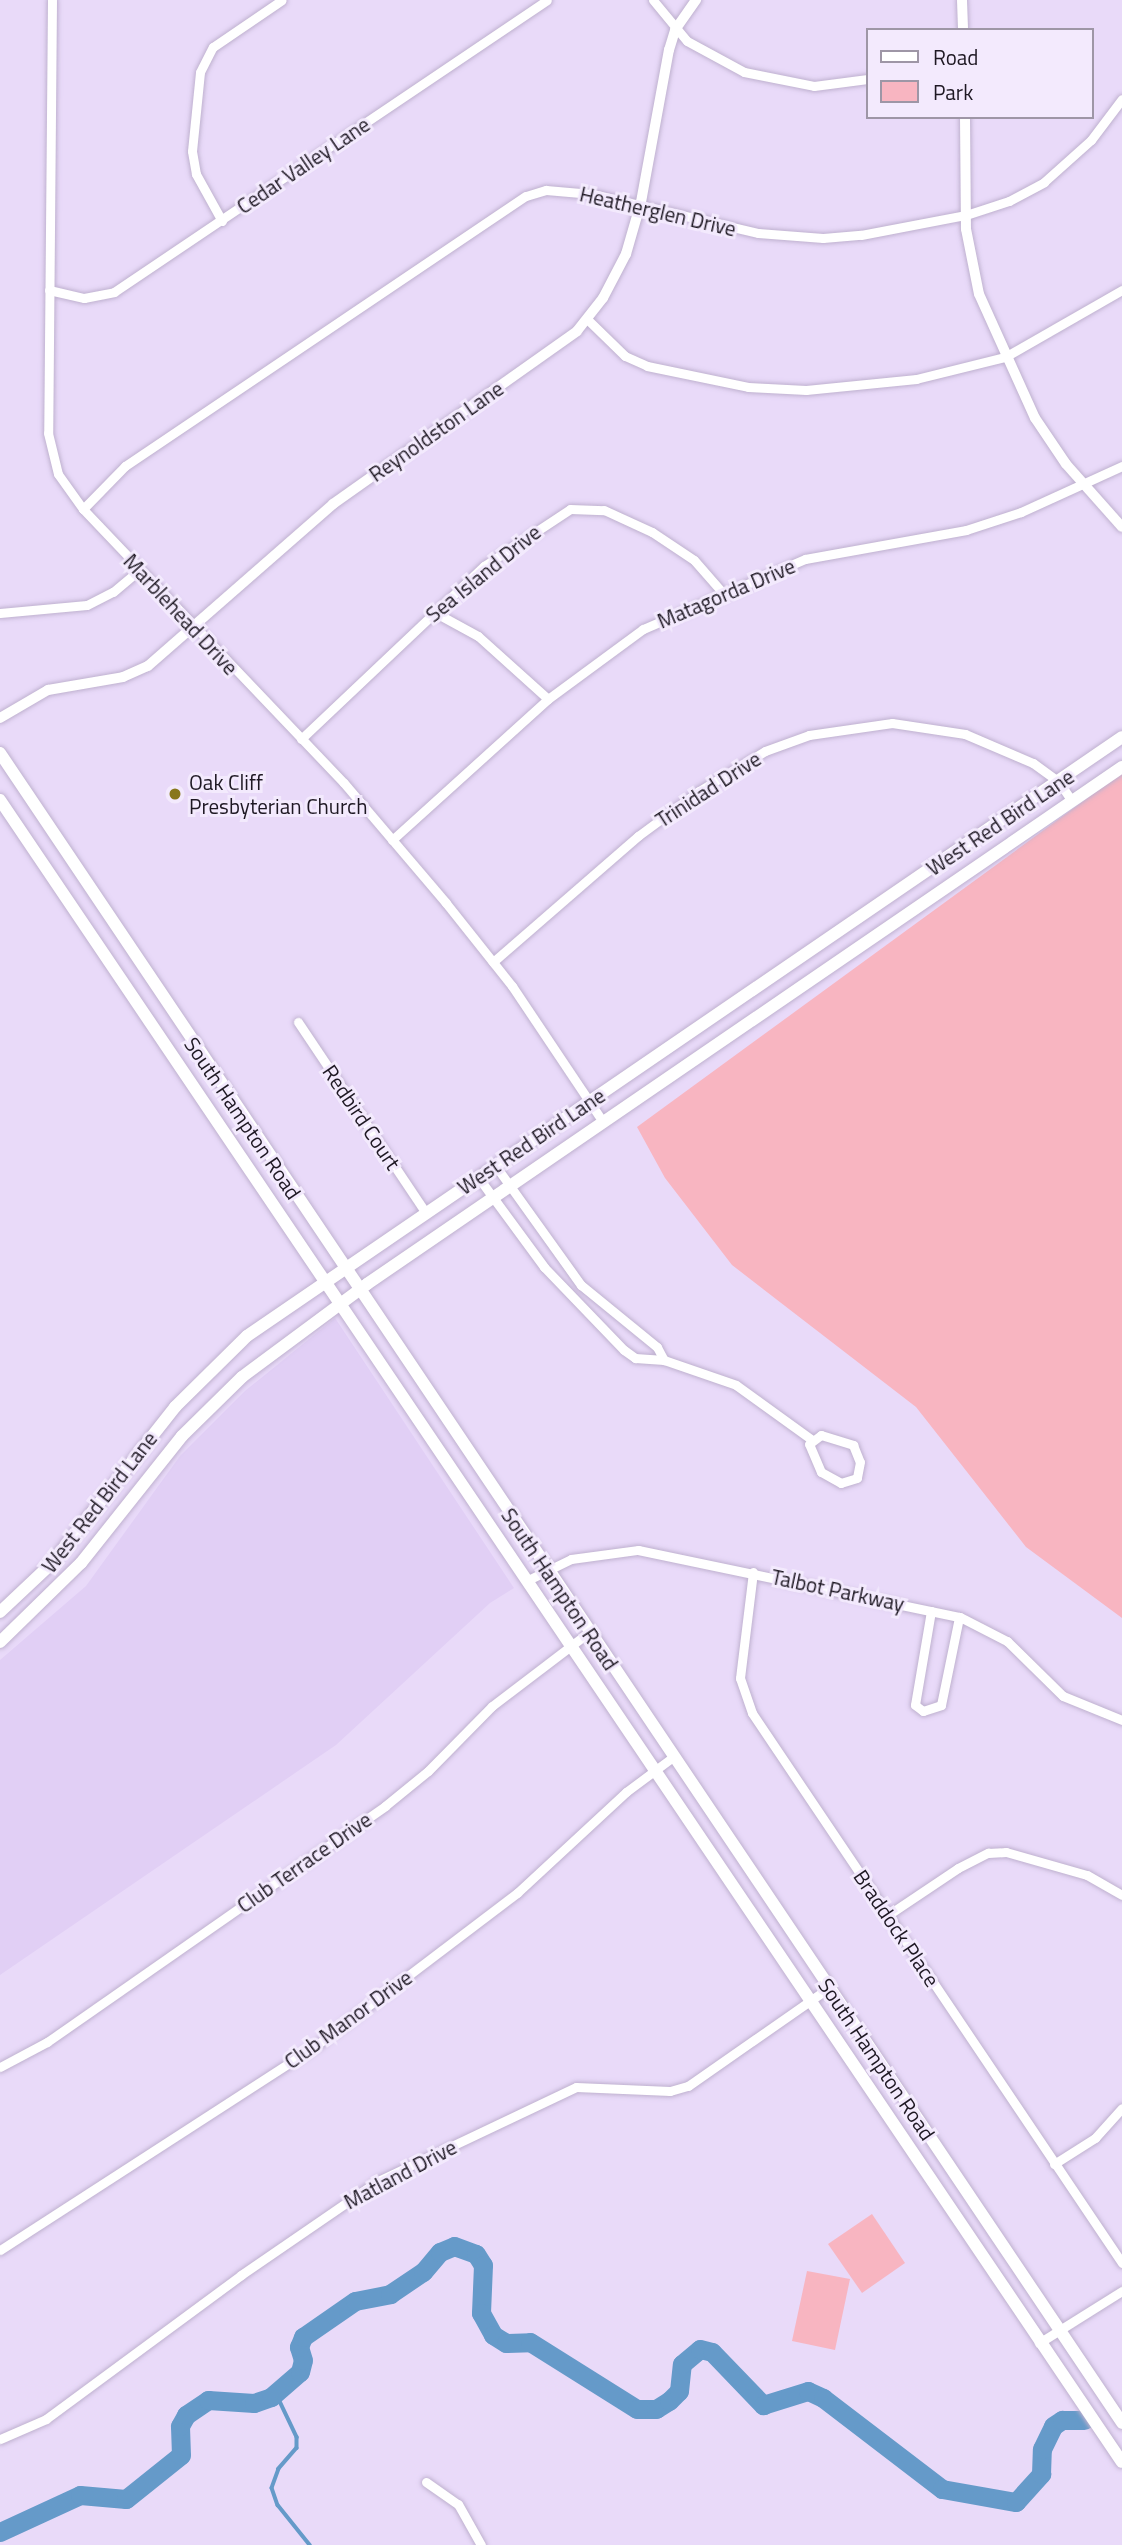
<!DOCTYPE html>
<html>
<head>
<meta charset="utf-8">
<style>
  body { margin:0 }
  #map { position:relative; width:1122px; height:2545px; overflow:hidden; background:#e9daf9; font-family:"Titillium Web",sans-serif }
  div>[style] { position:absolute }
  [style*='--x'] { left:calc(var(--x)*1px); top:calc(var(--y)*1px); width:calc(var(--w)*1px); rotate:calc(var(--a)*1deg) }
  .built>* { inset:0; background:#e1cff5 }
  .green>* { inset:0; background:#f8b5c1 }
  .stream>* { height:3.5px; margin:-1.75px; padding:0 1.75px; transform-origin:1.75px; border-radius:1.75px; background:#659ac9 }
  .river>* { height:19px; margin:-9.5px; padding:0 9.5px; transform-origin:9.5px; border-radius:9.5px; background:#659ac9 }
  .roads { filter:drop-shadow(0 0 2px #bfb1cf) drop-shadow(0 0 2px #bfb1cf) }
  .minor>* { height:9px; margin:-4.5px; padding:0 4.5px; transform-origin:4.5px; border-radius:4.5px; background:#fff }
  .tertiary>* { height:10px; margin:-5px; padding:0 5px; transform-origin:5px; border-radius:5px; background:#fff }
  .secondary>* { height:12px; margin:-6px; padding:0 6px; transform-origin:6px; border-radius:6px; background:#fff }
  .dots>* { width:19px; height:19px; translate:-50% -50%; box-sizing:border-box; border:4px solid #f3eafd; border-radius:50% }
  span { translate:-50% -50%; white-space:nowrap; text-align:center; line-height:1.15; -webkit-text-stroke:6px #f3eafd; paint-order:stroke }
  .street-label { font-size:21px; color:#1e1823 }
  .poi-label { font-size:21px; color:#1e1823 }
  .left { translate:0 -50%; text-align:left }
  .legend { position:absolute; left:866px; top:28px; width:228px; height:91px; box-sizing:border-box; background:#f3eafd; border:2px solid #9e96a6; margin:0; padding:9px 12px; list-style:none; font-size:21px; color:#1e1823 }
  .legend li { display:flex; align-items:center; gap:14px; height:35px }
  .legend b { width:35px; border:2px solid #9e96a6 }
</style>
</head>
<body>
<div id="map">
  <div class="built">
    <i style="clip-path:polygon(335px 1318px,514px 1588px,490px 1603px,336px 1745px,0 1975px,0 1660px,86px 1586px,180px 1456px,245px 1391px)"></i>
  </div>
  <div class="green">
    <i style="clip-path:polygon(1122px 773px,1122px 1618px,1026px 1547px,916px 1407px,732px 1265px,665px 1178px,637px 1127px)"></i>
    <i style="clip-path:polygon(872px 2214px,905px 2263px,862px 2293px,828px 2244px)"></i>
    <i style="clip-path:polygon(807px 2271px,850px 2279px,835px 2350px,792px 2341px)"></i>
  </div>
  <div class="stream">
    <i style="--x:276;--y:2393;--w:49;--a:64.5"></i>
    <i style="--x:297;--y:2437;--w:11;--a:90"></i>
    <i style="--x:297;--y:2448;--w:28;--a:131"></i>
    <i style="--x:279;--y:2469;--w:20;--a:110"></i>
    <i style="--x:272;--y:2488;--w:18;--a:71"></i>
    <i style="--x:278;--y:2505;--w:51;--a:51.3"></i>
  </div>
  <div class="river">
    <i style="--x:0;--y:2532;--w:88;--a:-24.8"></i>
    <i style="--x:80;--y:2495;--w:46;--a:5"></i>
    <i style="--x:126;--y:2499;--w:70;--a:-38.7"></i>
    <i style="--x:181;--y:2455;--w:29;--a:-92"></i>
    <i style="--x:180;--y:2426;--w:13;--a:-61"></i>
    <i style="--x:186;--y:2415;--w:27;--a:-34"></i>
    <i style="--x:208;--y:2400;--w:46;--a:3.7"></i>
    <i style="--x:254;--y:2403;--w:18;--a:-19"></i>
    <i style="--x:271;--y:2397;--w:38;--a:-41"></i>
    <i style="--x:300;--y:2372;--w:12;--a:-76"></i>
    <i style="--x:303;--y:2360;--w:14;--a:-107"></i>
    <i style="--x:299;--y:2347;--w:11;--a:-68"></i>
    <i style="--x:303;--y:2337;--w:63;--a:-34.7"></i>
    <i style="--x:355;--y:2301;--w:36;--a:-11"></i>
    <i style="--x:390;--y:2294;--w:40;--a:-34"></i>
    <i style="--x:423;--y:2272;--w:26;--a:-50"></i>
    <i style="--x:440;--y:2252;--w:15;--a:-23"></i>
    <i style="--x:454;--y:2246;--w:23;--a:20"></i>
    <i style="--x:476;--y:2254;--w:13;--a:58"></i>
    <i style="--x:483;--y:2265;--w:48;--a:92.4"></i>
    <i style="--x:481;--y:2313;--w:25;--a:61"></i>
    <i style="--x:493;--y:2335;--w:15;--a:32"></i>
    <i style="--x:506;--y:2343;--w:24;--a:-2"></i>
    <i style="--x:530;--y:2342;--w:126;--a:32.1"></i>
    <i style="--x:637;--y:2409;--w:19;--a:0"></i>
    <i style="--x:656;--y:2409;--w:15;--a:-32"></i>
    <i style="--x:669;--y:2401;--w:14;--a:-45"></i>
    <i style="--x:679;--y:2391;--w:27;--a:-84"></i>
    <i style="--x:682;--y:2364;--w:23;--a:-40"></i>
    <i style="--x:700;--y:2349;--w:12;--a:14"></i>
    <i style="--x:712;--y:2352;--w:74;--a:46.1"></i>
    <i style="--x:763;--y:2405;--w:47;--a:-17.3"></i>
    <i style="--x:808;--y:2391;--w:17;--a:25"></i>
    <i style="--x:823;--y:2398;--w:150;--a:37.4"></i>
    <i style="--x:942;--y:2489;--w:75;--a:10"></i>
    <i style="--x:1016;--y:2502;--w:38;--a:-48"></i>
    <i style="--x:1041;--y:2474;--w:25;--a:-88"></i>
    <i style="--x:1042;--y:2449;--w:25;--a:-64"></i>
    <i style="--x:1053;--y:2426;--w:11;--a:-34"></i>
    <i style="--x:1062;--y:2420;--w:22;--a:0"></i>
  </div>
  <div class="roads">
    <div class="minor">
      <i style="--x:52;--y:0;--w:433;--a:90.5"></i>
      <i style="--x:48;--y:433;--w:42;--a:76.3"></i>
      <i style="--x:58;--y:474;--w:43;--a:54.5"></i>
      <i style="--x:83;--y:509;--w:378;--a:46.4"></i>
      <i style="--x:344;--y:783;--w:157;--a:49.6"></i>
      <i style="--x:446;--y:903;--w:106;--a:51.5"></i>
      <i style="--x:512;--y:986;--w:164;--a:56.2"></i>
      <i style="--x:653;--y:0;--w:53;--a:50.3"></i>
      <i style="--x:687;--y:41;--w:65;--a:28.5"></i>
      <i style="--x:744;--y:72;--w:71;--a:11.3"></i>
      <i style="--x:814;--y:86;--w:54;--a:-7.4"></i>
      <i style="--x:222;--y:221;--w:54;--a:-119"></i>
      <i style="--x:196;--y:174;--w:23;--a:-100"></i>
      <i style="--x:192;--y:151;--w:79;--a:-84.2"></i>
      <i style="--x:200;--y:72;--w:28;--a:-63"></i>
      <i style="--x:213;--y:47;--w:83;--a:-34.3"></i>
      <i style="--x:49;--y:290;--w:36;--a:13"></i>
      <i style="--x:84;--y:298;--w:31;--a:-11"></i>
      <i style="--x:114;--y:292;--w:522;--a:-33.99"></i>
      <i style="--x:587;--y:319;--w:53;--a:44.2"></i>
      <i style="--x:625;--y:356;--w:24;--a:24"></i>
      <i style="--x:647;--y:366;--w:103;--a:11.7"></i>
      <i style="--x:748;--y:387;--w:58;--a:3"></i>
      <i style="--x:806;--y:390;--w:111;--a:-5.7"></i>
      <i style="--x:916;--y:379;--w:92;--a:-13.9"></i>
      <i style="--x:1005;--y:357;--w:135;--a:-29.8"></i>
      <i style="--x:83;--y:509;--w:60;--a:-45.7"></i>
      <i style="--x:125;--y:466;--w:483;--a:-34"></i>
      <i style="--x:526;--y:196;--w:21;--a:-17"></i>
      <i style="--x:546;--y:190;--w:46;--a:5"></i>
      <i style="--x:592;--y:194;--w:171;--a:13.2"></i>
      <i style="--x:758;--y:233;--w:65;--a:4.4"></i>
      <i style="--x:823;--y:238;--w:38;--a:-5"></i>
      <i style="--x:861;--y:235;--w:107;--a:-10.8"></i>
      <i style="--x:966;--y:215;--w:45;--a:-18"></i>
      <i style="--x:1009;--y:201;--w:40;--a:-28"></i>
      <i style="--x:1044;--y:182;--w:63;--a:-41.8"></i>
      <i style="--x:1091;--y:140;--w:51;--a:-52.9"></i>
      <i style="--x:434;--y:612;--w:50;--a:28.6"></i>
      <i style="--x:478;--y:636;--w:94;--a:42"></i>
      <i style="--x:0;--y:613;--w:87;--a:-5.3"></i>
      <i style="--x:87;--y:605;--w:29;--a:-27"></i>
      <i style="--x:113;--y:592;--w:34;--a:-40"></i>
      <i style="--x:301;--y:739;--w:252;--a:-43.4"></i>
      <i style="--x:484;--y:566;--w:103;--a:-33.5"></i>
      <i style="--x:570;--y:509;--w:34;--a:2"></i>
      <i style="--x:604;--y:510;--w:53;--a:24.6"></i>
      <i style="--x:652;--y:532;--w:50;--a:33.7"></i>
      <i style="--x:694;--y:560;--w:43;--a:48.8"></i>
      <i style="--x:392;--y:840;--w:210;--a:-42.1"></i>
      <i style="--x:548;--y:699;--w:118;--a:-36.4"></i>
      <i style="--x:643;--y:629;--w:176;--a:-23.4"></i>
      <i style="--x:805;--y:559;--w:164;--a:-10.2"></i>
      <i style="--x:966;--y:530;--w:58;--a:-18.1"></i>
      <i style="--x:1021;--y:512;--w:111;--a:-24.5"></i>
      <i style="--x:493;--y:962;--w:192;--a:-41"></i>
      <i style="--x:638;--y:836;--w:76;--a:-36.4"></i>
      <i style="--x:699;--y:791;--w:77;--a:-31.2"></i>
      <i style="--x:765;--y:751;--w:47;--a:-20"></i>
      <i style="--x:809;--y:735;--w:84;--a:-8.2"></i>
      <i style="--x:892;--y:723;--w:74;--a:8.6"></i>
      <i style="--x:965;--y:734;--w:74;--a:23.1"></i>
      <i style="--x:1033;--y:763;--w:32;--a:36"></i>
      <i style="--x:1059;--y:782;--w:23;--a:56"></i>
      <i style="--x:298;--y:1022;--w:230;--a:56.2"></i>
      <i style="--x:495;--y:1165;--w:148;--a:54.4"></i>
      <i style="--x:581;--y:1285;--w:98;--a:39.2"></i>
      <i style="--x:657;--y:1347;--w:15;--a:62"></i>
      <i style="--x:478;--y:1177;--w:112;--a:53.7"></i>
      <i style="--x:544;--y:1267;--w:115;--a:46.1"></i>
      <i style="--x:624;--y:1350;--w:14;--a:36"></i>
      <i style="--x:635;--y:1358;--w:29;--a:4"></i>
      <i style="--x:664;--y:1360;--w:76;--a:19.1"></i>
      <i style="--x:736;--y:1385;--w:92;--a:35.8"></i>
      <i style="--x:821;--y:1435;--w:34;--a:17"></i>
      <i style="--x:853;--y:1445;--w:18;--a:68"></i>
      <i style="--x:860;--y:1462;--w:16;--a:101"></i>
      <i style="--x:857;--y:1478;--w:17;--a:163"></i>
      <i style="--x:841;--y:1483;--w:23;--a:-151"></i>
      <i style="--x:821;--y:1472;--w:30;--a:-113"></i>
      <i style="--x:809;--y:1444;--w:15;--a:-37"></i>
      <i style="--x:753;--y:1572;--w:107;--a:97"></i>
      <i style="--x:740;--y:1678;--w:37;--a:71"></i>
      <i style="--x:752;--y:1713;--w:663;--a:56.07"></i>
      <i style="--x:528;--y:1580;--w:48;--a:-26"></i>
      <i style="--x:571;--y:1559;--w:68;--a:-7.7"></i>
      <i style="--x:638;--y:1550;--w:329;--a:11.8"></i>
      <i style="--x:960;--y:1617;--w:53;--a:27.1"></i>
      <i style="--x:1007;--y:1641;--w:78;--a:44.5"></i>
      <i style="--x:1063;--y:1696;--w:64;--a:22.1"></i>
      <i style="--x:931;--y:1611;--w:95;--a:99.7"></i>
      <i style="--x:915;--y:1705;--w:10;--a:37"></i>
      <i style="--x:923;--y:1711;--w:19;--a:-18"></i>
      <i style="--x:941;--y:1705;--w:90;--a:-78.4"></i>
      <i style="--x:888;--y:1915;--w:84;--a:-33.9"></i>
      <i style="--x:958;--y:1868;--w:34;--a:-27"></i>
      <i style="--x:988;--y:1853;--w:18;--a:-3"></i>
      <i style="--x:1006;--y:1852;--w:84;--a:15.9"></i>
      <i style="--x:1087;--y:1875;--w:40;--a:29.7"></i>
      <i style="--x:0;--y:2067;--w:53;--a:-28"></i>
      <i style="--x:47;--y:2042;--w:412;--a:-34.9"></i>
      <i style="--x:385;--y:1806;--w:55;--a:-39.1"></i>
      <i style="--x:428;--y:1771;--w:91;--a:-45.4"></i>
      <i style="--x:492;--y:1706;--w:122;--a:-37.3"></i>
      <i style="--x:1054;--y:2164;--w:49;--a:-32.4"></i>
      <i style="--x:1095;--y:2138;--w:40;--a:-48"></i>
      <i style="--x:0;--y:2250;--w:379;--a:-32.9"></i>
      <i style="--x:318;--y:2044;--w:250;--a:-37.2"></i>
      <i style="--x:517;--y:1893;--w:149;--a:-42.8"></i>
      <i style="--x:626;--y:1792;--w:59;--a:-36.7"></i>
      <i style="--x:1039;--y:2343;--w:98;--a:-32.1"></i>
      <i style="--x:0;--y:2439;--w:50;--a:-23.5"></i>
      <i style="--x:46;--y:2419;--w:242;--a:-36.4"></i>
      <i style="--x:241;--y:2275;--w:166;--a:-34.5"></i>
      <i style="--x:378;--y:2181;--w:219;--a:-25.4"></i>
      <i style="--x:576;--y:2087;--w:94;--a:2.4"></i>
      <i style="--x:670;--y:2091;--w:19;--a:-16"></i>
      <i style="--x:688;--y:2086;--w:173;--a:-34.9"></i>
      <i style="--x:426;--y:2482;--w:39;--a:35"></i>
      <i style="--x:458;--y:2504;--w:47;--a:60.7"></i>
    </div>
    <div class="tertiary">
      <i style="--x:962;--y:0;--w:30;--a:88"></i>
      <i style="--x:965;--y:117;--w:112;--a:89.5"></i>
      <i style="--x:966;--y:229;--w:66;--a:78.7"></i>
      <i style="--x:979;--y:294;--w:136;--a:65.7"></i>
      <i style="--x:1035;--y:418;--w:55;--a:56"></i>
      <i style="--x:1066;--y:464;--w:84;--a:48.4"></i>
      <i style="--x:0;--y:718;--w:56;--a:-30.3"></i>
      <i style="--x:48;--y:690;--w:76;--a:-9.8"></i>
      <i style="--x:123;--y:677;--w:27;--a:-24"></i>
      <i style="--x:148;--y:666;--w:246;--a:-41.2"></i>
      <i style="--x:333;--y:504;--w:299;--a:-35.3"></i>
      <i style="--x:577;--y:331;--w:42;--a:-51.8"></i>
      <i style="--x:603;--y:298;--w:50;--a:-62.4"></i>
      <i style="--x:626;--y:254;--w:54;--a:-73.9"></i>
      <i style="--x:641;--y:202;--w:155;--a:-79.6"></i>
      <i style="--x:669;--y:50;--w:21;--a:-73"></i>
      <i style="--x:675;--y:30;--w:37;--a:-55"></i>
    </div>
    <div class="secondary">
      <i style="--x:0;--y:753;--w:2012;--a:56.1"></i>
      <i style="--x:0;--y:800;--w:2005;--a:55.98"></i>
      <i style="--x:0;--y:1612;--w:71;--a:-43.3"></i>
      <i style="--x:52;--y:1563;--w:199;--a:-51.7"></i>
      <i style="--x:175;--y:1407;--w:101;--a:-44.6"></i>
      <i style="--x:247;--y:1336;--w:1060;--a:-34.39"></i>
      <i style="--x:0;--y:1642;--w:113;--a:-44.3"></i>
      <i style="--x:81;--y:1563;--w:162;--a:-51.5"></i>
      <i style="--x:182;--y:1436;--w:84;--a:-44.5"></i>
      <i style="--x:242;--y:1377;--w:156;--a:-36.6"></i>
      <i style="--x:367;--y:1284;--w:915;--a:-34.4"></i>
    </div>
  </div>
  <div class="dots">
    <i style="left:175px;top:794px;background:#88771b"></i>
  </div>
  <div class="street-label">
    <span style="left:303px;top:165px;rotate:-34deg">Cedar Valley Lane</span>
    <span style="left:658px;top:211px;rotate:13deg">Heatherglen Drive</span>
    <span style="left:436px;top:431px;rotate:-35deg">Reynoldston Lane</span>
    <span style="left:483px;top:573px;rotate:-39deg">Sea Island Drive</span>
    <span style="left:726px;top:593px;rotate:-23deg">Matagorda Drive</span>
    <span style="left:181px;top:614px;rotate:47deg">Marblehead Drive</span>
    <span style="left:708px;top:789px;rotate:-33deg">Trinidad Drive</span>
    <span style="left:1000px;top:822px;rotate:-34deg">West Red Bird Lane</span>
    <span style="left:362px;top:1117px;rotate:56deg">Redbird Court</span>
    <span style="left:243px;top:1118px;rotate:56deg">South Hampton Road</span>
    <span style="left:531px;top:1141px;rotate:-34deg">West Red Bird Lane</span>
    <span style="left:99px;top:1502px;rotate:-52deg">West Red Bird Lane</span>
    <span style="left:560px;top:1589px;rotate:56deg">South Hampton Road</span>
    <span style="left:838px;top:1590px;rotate:12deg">Talbot Parkway</span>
    <span style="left:304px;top:1862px;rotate:-35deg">Club Terrace Drive</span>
    <span style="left:897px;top:1928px;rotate:56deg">Braddock Place</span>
    <span style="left:348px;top:2019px;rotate:-36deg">Club Manor Drive</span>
    <span style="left:877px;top:2059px;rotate:56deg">South Hampton Road</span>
    <span style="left:400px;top:2174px;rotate:-28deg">Matland Drive</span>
  </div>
  <div class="poi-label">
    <span class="left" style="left:189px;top:794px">Oak Cliff<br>Presbyterian Church</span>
  </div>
  <ul class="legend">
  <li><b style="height:9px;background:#fff"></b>Road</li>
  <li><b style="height:19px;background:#f8b5c1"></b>Park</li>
  </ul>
</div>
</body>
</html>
